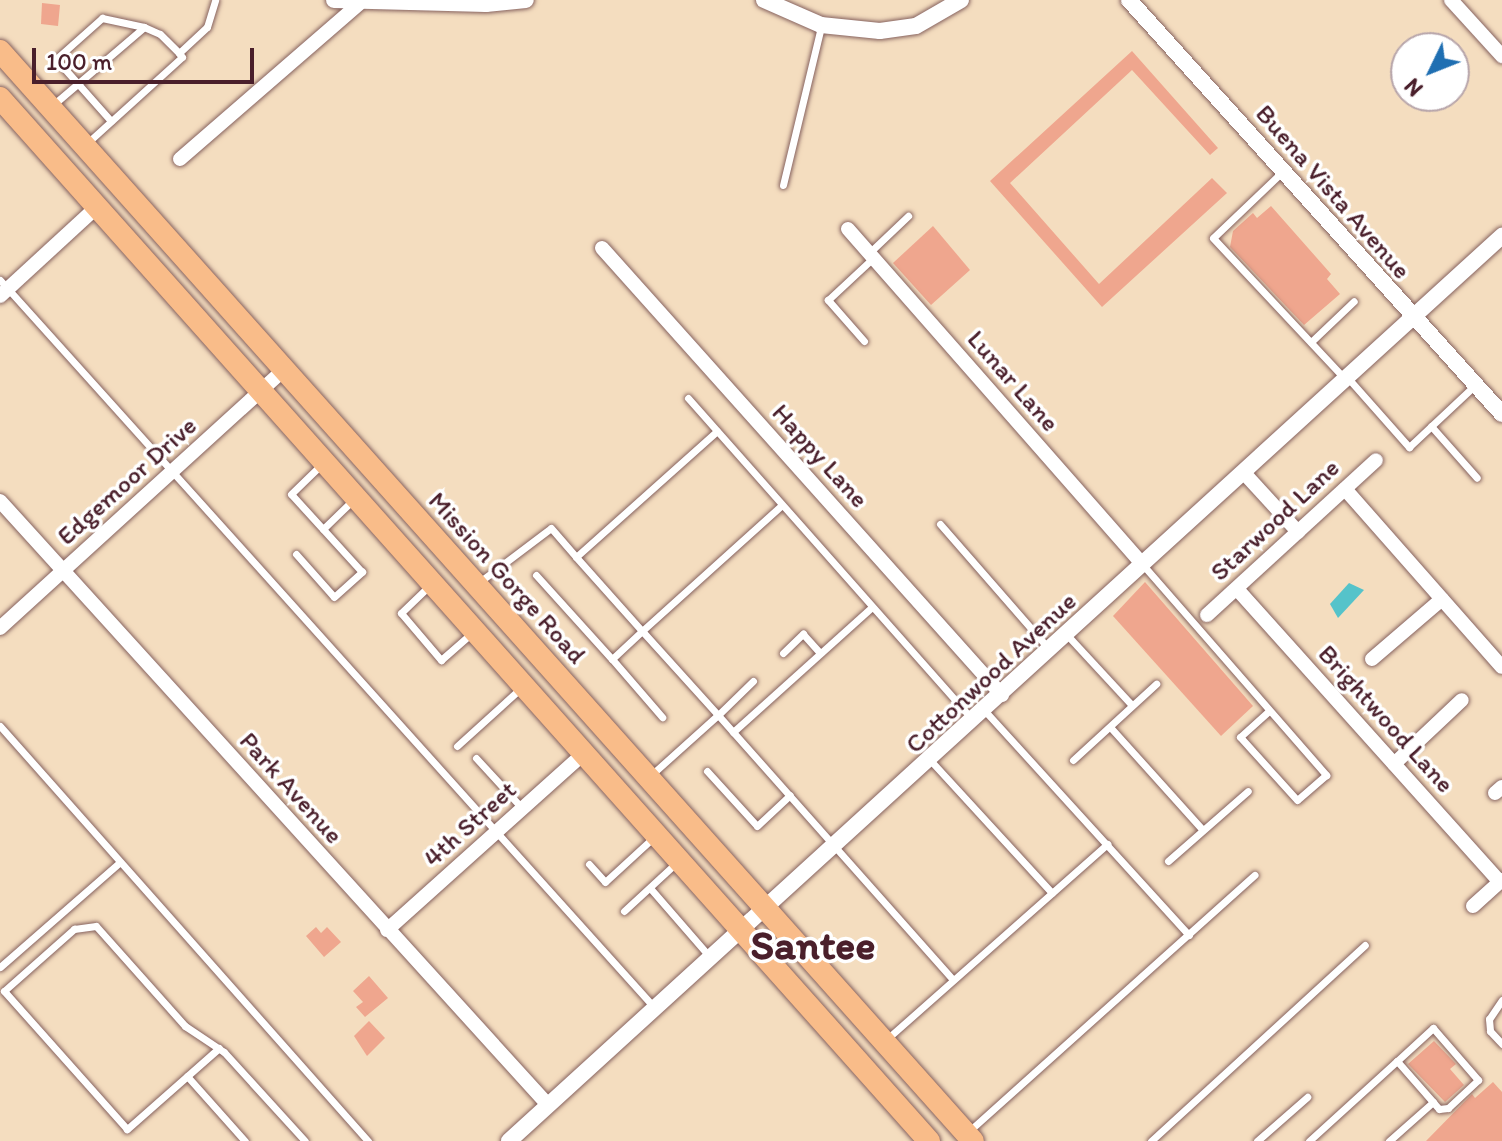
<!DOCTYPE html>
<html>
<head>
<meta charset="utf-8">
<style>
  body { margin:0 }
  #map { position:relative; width:1502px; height:1141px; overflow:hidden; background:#f4ddbf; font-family:Itim,sans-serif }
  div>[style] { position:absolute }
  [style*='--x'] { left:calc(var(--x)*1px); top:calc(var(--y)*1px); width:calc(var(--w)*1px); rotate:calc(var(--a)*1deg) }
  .water>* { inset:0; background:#55c3ca }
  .building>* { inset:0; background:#efa68e }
  .roads { filter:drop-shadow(0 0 2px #86625f) drop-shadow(0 0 2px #86625f) }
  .service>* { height:7px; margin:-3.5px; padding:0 3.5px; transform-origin:3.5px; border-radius:3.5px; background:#fff }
  .minor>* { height:14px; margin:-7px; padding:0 7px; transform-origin:7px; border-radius:7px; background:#fff }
  .tertiary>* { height:16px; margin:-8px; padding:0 8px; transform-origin:8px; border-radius:8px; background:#fff }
  .primary>* { height:22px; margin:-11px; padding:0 11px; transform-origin:11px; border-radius:11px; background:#f9bc89 }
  span { translate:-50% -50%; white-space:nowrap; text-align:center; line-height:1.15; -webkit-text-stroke:7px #fff; paint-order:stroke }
  .street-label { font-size:26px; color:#4a1f2b }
  .town-label { font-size:42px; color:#4a1f2b; font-weight:700 }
  .north { position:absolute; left:1390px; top:32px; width:80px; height:80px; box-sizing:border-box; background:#fff; border:2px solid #b7a5aa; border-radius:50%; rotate:227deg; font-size:22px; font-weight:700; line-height:32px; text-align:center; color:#4a1f2b }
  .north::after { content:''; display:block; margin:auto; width:28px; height:36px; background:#1f6fb2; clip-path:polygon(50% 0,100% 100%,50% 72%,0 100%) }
  .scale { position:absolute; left:32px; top:48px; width:222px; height:36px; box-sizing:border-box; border:4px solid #4a1f2b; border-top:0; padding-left:10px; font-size:24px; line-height:28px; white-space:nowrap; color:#4a1f2b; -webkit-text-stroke:6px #fff; paint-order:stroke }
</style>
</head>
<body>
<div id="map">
  <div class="water">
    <i style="clip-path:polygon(1349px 583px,1364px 590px,1338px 618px,1330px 604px)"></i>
  </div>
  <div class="building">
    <i style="clip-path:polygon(42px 3px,60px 5px,58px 26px,41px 24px)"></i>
    <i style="clip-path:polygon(1132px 51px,1218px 148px,1210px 155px,1132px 70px,1010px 183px,1099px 284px,1212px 178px,1227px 193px,1102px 307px,990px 181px)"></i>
    <i style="clip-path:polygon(1271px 206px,1331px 274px,1327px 279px,1340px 294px,1304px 325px,1230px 247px,1233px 231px,1253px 213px,1257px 218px)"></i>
    <i style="clip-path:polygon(933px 226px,970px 270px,931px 305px,893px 263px)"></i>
    <i style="clip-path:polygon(1145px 582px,1253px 706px,1221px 736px,1113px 616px)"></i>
    <i style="clip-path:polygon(316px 927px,321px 933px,327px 927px,341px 942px,324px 957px,306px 936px)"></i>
    <i style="clip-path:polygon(369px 976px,388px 998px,365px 1017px,356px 1007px,363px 1002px,353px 991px)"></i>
    <i style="clip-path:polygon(369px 1021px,385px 1038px,367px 1056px,354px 1036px)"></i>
    <i style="clip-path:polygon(1434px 1041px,1456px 1064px,1450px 1069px,1464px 1085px,1445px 1102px,1408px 1064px)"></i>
    <i style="clip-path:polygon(1493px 1082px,1502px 1092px,1502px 1141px,1426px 1141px,1472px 1094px,1475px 1098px)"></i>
  </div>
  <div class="roads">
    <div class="service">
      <i style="--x:179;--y:53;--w:38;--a:-43"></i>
      <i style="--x:207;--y:27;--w:28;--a:-73"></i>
      <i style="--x:54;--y:104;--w:118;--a:-40.5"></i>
      <i style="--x:144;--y:27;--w:17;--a:24"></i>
      <i style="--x:160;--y:34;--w:27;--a:45"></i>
      <i style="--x:179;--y:53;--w:5;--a:53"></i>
      <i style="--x:182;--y:57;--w:128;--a:137.8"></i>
      <i style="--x:111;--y:121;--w:83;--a:-131.6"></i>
      <i style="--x:56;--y:59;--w:62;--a:-41.7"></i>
      <i style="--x:102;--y:18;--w:43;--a:12.1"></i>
      <i style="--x:1282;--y:172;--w:95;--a:136.3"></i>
      <i style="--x:1213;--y:238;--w:192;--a:46.9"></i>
      <i style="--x:783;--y:185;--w:163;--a:-76.5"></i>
      <i style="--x:869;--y:253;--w:54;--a:-43.5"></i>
      <i style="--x:0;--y:280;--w:978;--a:48.03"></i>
      <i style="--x:864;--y:341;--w:55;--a:-131.3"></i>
      <i style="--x:828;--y:300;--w:62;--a:-43"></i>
      <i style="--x:1311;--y:342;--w:59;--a:-43.6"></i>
      <i style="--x:1347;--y:377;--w:94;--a:48.5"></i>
      <i style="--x:1409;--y:447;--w:89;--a:-43.2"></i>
      <i style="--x:688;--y:398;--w:430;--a:48.5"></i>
      <i style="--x:1431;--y:426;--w:69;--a:48.5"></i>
      <i style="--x:940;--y:524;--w:166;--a:48.9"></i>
      <i style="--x:323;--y:529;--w:42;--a:-44"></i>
      <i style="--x:296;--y:554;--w:57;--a:48.5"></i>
      <i style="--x:334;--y:597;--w:38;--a:-42"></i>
      <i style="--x:362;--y:572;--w:105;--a:-132.3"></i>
      <i style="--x:291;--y:494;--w:43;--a:-44.1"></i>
      <i style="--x:1143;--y:565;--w:279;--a:48.9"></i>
      <i style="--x:1326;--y:775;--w:38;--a:139"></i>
      <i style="--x:1297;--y:800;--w:85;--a:-132.1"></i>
      <i style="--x:1240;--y:737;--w:39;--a:-42"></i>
      <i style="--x:536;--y:575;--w:113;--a:47.9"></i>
      <i style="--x:612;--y:659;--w:41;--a:-43"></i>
      <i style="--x:642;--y:631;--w:99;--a:-131.7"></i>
      <i style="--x:576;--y:557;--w:189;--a:-41.8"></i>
      <i style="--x:478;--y:583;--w:91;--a:-37"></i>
      <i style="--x:551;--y:528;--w:38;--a:49"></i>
      <i style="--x:429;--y:586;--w:39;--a:136"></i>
      <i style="--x:401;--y:613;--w:62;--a:49.6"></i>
      <i style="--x:441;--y:660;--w:43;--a:-41.2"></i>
      <i style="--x:1067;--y:635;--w:94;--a:47.2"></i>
      <i style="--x:783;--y:653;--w:28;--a:-44"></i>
      <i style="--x:803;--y:634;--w:25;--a:48"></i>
      <i style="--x:612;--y:659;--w:77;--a:49.2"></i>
      <i style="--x:753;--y:681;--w:49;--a:135.8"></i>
      <i style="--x:718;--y:715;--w:113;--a:-132.1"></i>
      <i style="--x:642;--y:631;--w:188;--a:-42"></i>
      <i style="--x:985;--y:711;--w:303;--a:47.7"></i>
      <i style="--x:0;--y:726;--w:555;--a:48.44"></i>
      <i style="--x:1111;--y:728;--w:137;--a:48"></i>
      <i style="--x:733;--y:732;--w:187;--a:-42"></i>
      <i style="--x:457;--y:746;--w:88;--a:-42.2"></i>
      <i style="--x:476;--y:758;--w:68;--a:47.4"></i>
      <i style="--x:1073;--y:760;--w:113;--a:-42.5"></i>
      <i style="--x:931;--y:761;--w:179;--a:47.5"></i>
      <i style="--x:707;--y:771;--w:74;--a:47.7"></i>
      <i style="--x:757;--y:826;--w:45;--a:-43.2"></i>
      <i style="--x:650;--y:776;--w:91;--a:-41.9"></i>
      <i style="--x:718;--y:715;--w:354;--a:48.4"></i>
      <i style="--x:1168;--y:861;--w:106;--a:-41.2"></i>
      <i style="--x:589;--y:864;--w:24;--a:48"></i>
      <i style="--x:605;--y:882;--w:68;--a:-42.6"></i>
      <i style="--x:650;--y:888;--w:91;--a:49"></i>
      <i style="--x:624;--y:911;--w:69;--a:-42.7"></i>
      <i style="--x:0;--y:967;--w:159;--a:-41.2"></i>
      <i style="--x:1502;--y:1000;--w:23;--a:124"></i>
      <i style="--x:1489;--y:1019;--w:12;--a:85"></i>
      <i style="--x:1490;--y:1031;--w:18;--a:47"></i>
      <i style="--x:888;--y:1038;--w:293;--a:-41.5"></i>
      <i style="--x:219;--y:1048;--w:123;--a:138.6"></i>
      <i style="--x:127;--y:1129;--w:185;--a:-131.7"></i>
      <i style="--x:4;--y:991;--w:94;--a:-41.5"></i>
      <i style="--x:74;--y:929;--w:22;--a:-8"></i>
      <i style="--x:96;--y:926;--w:134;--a:48.3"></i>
      <i style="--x:185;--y:1026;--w:47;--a:33.7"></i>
      <i style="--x:224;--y:1052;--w:120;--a:47.7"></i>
      <i style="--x:1397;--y:1061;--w:49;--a:-42.5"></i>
      <i style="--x:1433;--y:1028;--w:69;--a:49.1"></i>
      <i style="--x:1478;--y:1080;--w:41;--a:137"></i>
      <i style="--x:1448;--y:1108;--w:9;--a:174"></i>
      <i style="--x:1439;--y:1109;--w:9;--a:-131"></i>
      <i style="--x:187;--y:1076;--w:87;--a:48.3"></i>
      <i style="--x:968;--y:1132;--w:385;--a:-41.9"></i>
      <i style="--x:1151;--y:1141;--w:290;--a:-42.5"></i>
      <i style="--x:1257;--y:1141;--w:67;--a:-41.3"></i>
      <i style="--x:1309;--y:1141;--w:119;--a:-42.3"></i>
      <i style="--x:1397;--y:1061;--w:55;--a:48.7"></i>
      <i style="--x:1433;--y:1102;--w:59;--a:138.4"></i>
    </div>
    <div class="minor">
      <i style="--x:1451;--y:0;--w:76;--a:47.7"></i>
      <i style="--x:180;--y:159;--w:237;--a:-40.9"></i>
      <i style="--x:848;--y:229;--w:447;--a:48.7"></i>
      <i style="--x:602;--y:248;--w:600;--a:48.18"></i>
      <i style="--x:0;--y:296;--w:133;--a:-42.6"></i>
      <i style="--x:1244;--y:473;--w:80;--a:47.5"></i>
      <i style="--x:1345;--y:489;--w:237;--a:48.6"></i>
      <i style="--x:0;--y:501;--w:816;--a:47.78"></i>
      <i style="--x:1237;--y:589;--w:394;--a:48.1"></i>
      <i style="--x:1207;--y:615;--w:229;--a:-42.5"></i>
      <i style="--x:0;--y:628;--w:385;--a:-42.3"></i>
      <i style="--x:1372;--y:659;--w:92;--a:-40.6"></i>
      <i style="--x:1394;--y:764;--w:93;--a:-43.3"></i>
      <i style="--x:1495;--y:793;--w:9;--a:-41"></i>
      <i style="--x:1473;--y:906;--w:39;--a:-42"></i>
      <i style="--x:387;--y:930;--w:265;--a:-41.9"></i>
    </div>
    <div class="tertiary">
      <i style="--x:334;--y:0;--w:152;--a:1.5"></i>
      <i style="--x:486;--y:4;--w:40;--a:-5.7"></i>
      <i style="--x:764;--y:0;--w:62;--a:23.7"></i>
      <i style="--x:821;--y:25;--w:59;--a:5.8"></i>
      <i style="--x:880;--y:31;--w:36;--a:-8"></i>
      <i style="--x:916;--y:26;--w:52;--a:-30"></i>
      <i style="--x:1129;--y:0;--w:557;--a:47.98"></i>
      <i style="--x:509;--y:1141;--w:1344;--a:-42.35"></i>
    </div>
    <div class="primary">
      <i style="--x:0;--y:51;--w:1461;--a:48.25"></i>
      <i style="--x:0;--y:98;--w:1397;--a:48.31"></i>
    </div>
  </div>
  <div class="street-label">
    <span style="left:1333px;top:192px;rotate:49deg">Buena Vista Avenue</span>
    <span style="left:1013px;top:381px;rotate:49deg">Lunar Lane</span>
    <span style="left:820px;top:456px;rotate:48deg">Happy Lane</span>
    <span style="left:127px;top:481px;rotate:-42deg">Edgemoor Drive</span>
    <span style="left:1275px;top:520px;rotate:-43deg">Starwood Lane</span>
    <span style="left:507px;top:578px;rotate:48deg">Mission Gorge Road</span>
    <span style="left:991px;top:673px;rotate:-43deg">Cottonwood Avenue</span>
    <span style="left:1386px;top:719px;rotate:48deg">Brightwood Lane</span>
    <span style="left:291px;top:788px;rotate:48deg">Park Avenue</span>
    <span style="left:470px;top:824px;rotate:-42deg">4th Street</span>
  </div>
  <div class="town-label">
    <span style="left:813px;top:945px">Santee</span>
  </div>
  <div class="north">N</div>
  <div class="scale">100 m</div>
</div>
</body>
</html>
